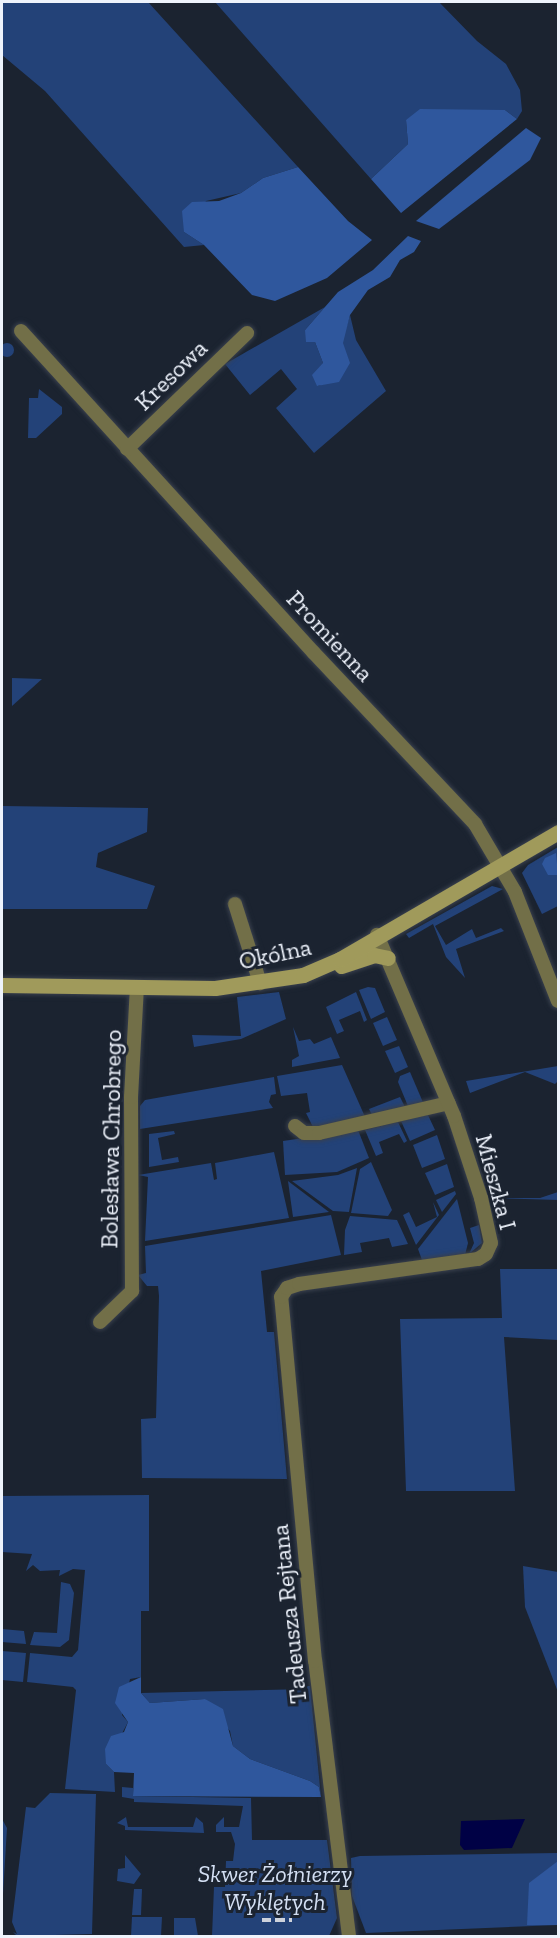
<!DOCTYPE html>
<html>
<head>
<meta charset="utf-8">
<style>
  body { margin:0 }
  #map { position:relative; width:560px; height:1938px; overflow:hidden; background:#1b2330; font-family:"Zilla Slab",serif }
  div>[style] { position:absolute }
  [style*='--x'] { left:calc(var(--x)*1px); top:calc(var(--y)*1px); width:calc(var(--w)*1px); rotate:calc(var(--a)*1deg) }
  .green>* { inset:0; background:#234278 }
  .round { border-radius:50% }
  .forest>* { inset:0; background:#2f579d }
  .water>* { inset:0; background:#000145 }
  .roads { filter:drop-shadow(0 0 2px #39404d) drop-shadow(0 0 2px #39404d) }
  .street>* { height:14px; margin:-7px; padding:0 7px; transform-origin:7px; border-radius:7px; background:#726f48 }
  .secondary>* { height:15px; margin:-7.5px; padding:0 7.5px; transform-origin:7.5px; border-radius:7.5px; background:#a09a5b }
  .rail>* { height:4.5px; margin-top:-2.25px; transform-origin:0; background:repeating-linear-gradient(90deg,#cdd2dc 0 9px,transparent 0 13.5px) }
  span { translate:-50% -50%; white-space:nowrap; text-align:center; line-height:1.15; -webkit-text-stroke:6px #1b2330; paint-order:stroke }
  .street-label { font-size:24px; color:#eef3fc }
  .park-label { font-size:24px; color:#d3dff3; font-style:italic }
  .frame { position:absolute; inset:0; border:3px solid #eef3fc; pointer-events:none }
</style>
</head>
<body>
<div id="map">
  <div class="green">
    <i style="clip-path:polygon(2px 2px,148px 2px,298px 167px,263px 178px,241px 193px,206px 201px,184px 232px,204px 245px,184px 247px,45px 91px,2px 55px)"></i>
    <i style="clip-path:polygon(215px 2px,439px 2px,477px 41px,506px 64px,520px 90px,522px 111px,517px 119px,505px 110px,406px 120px,408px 144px,371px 179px)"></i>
    <i style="clip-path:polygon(325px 307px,305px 330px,315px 342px,323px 363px,318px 386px,330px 382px,350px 315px,356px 340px,386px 391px,314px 453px,276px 408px,297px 389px,281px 369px,250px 395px,225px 364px)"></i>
    <i class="round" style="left:0;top:343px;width:14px;height:14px"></i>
    <i style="clip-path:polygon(39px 389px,62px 407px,62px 414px,36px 438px,28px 438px,29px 398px,38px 398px)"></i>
    <i style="clip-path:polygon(12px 678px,42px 679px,12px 706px)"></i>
    <i style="clip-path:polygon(2px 806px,148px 808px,147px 832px,98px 853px,96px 867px,155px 886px,147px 909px,2px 909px)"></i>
    <i style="clip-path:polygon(558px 847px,558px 906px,542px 914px,522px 873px,528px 865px)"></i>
    <i style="clip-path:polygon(492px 886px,503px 889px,435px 926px,446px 945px,472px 929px,476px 938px,501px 928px,504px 931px,456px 949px,465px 978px,446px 957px,433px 924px,409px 938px,406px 934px)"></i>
    <i style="clip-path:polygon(368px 987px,375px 988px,385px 1012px,371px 1019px,359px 990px)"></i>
    <i style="clip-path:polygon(279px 992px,286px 1019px,241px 1039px,194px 1047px,192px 1035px,241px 1036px,237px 997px)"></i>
    <i style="clip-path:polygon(356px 992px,367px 1020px,364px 1022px,360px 1011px,339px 1020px,344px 1031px,337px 1034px,326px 1007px)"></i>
    <i style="clip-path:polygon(387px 1017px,397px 1040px,383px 1046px,373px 1023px)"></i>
    <i style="clip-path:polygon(293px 1027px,299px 1041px,310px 1039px,314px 1044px,331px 1037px,340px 1058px,292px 1067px,292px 1060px,299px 1056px)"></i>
    <i style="clip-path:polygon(399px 1046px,408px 1067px,395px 1073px,385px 1051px)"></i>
    <i style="clip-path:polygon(342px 1065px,366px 1119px,350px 1124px,313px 1127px,306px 1113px,310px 1112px,307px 1093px,281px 1096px,277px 1076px)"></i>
    <i style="clip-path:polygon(558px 1066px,558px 1081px,555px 1084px,525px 1072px,470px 1093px,466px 1081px)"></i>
    <i style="clip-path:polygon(410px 1072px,425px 1107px,410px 1111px,398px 1082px,400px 1076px)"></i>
    <i style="clip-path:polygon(274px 1077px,276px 1094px,271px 1095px,269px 1102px,273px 1108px,140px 1129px,140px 1106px,145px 1100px)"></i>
    <i style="clip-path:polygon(400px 1097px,407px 1111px,374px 1119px,369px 1109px)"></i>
    <i style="clip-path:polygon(428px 1115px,435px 1130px,410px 1141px,401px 1121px)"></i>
    <i style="clip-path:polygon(398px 1122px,407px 1141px,404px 1143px,399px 1134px,379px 1142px,383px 1153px,376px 1156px,365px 1130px)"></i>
    <i style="clip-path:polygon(358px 1130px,369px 1158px,337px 1172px,285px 1175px,283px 1141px)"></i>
    <i style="clip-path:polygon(174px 1131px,175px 1134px,158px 1138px,162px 1160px,178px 1157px,179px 1162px,149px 1167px,149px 1134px)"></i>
    <i style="clip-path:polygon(437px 1135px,445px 1159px,422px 1168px,413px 1145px)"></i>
    <i style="clip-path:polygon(274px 1152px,289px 1218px,145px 1241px,148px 1177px,138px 1175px,211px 1163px,214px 1180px,217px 1179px,215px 1163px)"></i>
    <i style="clip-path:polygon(371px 1162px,392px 1210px,388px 1216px,351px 1213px,360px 1169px)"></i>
    <i style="clip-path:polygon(447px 1164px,454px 1187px,435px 1195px,425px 1173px)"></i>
    <i style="clip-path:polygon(357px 1168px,349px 1212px,333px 1211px,292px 1181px,338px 1175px)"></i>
    <i style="clip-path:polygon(288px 1181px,329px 1212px,293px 1217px)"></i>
    <i style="clip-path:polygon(455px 1191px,456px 1194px,442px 1212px,436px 1200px)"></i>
    <i style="clip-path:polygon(558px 1192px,558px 1200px,493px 1198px,540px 1198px)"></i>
    <i style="clip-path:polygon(457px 1199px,468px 1243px,465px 1255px,422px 1260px,418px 1249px)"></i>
    <i style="clip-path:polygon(433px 1202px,439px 1215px,416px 1245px,403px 1215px,409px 1212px,416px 1227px,437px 1217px)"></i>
    <i style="clip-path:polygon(331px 1215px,341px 1255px,261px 1271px,267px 1332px,274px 1332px,287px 1479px,142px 1478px,141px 1419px,156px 1418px,159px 1296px,158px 1286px,147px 1286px,138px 1275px,146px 1273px,145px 1246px)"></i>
    <i style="clip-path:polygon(350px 1216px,397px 1220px,408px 1244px,392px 1247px,389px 1238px,360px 1243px,362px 1252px,344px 1255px,345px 1230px)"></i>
    <i style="clip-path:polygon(479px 1225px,482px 1243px,469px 1254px,474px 1243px,470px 1228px)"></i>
    <i style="clip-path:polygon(500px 1269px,558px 1269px,558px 1340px,504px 1337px,515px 1491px,406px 1491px,400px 1319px,502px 1318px)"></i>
    <i style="clip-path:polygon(149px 1495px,149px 1611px,141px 1611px,141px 1677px,130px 1679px,122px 1715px,128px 1722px,106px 1764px,114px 1772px,115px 1792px,65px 1789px,76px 1690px,73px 1687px,27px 1682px,30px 1653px,72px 1657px,78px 1650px,85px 1570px,73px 1569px,59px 1576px,60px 1570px,40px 1571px,33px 1565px,26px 1571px,32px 1554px,2px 1552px,2px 1496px)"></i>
    <i style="clip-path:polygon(523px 1566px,558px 1572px,558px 1692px,525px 1607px)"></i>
    <i style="clip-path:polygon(61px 1582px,70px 1584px,74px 1593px,69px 1640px,60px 1647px,30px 1645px,34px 1632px,57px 1633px)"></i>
    <i style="clip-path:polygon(2px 1629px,24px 1631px,26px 1644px,2px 1642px)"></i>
    <i style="clip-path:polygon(2px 1651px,26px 1653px,23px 1682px,2px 1680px)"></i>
    <i style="clip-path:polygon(307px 1686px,310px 1686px,321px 1797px,319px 1787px,310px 1781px,250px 1759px,233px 1746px,230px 1731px,205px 1699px,150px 1703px,141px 1693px,307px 1689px)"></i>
    <i style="clip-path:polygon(122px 1787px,133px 1788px,133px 1796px,251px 1798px,252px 1840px,327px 1840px,337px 1918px,329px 1936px,212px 1936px,214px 1887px,225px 1887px,226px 1861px,233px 1861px,235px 1844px,231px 1832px,216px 1832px,216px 1825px,224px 1817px,224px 1827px,239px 1827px,243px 1806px,134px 1802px,134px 1799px,122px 1797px)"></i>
    <i style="clip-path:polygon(50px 1793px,96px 1794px,92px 1934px,17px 1936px,13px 1932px,17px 1934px,12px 1922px,26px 1807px,35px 1808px)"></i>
    <i style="clip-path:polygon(126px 1817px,128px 1827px,193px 1827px,196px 1817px,203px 1823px,204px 1833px,125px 1830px,125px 1826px,117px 1823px)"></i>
    <i style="clip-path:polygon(2px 1819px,7px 1828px,2px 1910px)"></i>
    <i style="clip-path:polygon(558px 1853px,558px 1925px,366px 1933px,352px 1896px,351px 1858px,360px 1856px)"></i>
    <i style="clip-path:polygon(125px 1855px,141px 1874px,134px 1884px,117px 1881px,118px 1869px,125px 1868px)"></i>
    <i style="clip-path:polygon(134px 1889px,142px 1889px,141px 1915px,132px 1915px)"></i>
    <i style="clip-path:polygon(132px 1917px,162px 1917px,161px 1936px,131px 1936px)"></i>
    <i style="clip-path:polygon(174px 1918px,195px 1918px,198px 1936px,174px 1936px)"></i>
  </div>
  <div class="forest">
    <i style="clip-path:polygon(420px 109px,505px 110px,517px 119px,401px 213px,371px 179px,408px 144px,406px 120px)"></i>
    <i style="clip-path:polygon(526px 128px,541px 138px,530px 160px,439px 229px,416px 221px)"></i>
    <i style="clip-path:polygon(298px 167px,348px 221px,372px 240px,327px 278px,275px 301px,252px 295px,204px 245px,184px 232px,182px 211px,192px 202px,219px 201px,241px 193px,263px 178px)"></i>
    <i style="clip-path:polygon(408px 236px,421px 241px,414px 252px,400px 260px,390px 277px,368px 290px,350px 315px,343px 343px,350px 363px,339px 382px,317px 386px,312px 375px,323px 363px,315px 342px,306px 342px,305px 330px,338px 292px,373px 270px)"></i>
    <i style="clip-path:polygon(556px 853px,558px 875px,548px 875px,542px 864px,545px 858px)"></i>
    <i style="clip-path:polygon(141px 1677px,141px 1693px,150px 1703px,205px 1699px,223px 1709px,233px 1746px,250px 1759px,310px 1781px,319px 1787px,321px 1797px,133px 1796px,134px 1773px,114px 1772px,106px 1764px,105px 1749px,111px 1736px,124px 1732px,128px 1722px,115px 1703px,119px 1687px)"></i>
    <i style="clip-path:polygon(558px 1861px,558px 1925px,527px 1925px,529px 1883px)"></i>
  </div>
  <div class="water">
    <i style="clip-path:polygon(525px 1819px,512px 1848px,464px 1850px,460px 1845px,461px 1821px)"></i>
  </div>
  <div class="roads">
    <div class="street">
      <i style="--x:21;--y:331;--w:435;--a:47.7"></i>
      <i style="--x:314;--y:653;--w:235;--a:46.7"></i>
      <i style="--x:475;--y:824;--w:79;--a:59.5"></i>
      <i style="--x:515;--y:892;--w:117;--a:68.5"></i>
      <i style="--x:127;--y:449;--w:167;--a:-44"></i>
      <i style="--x:235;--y:904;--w:83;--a:72.4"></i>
      <i style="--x:295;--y:1126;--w:11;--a:38"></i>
      <i style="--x:304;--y:1133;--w:15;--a:0"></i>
      <i style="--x:319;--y:1133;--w:133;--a:-13"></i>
      <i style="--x:100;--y:1322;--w:45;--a:-44.1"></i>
      <i style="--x:132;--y:1291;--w:194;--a:-90.3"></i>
      <i style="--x:131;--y:1097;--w:110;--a:-86.9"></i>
      <i style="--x:349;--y:1936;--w:277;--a:-97"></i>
      <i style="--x:315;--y:1661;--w:366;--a:-95.3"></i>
      <i style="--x:281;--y:1297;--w:11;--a:-56"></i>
      <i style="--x:287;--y:1288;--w:13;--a:-18"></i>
      <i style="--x:299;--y:1284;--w:181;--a:-8"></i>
      <i style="--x:478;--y:1259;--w:9;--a:-32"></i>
      <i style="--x:486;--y:1254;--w:12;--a:-66"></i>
      <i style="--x:491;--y:1243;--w:46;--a:-102.5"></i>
      <i style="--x:481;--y:1198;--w:86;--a:-108.2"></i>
      <i style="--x:454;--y:1116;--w:197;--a:-113"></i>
    </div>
    <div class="secondary">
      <i style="--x:341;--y:966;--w:35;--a:-18"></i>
      <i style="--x:374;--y:955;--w:14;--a:12"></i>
      <i style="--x:2;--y:985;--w:213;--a:0.8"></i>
      <i style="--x:215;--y:988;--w:89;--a:-8.4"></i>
      <i style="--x:303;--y:975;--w:40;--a:-23.4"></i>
      <i style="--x:340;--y:959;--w:252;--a:-30.2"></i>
    </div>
  </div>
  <div class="rail">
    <i style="--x:262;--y:1920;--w:30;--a:0"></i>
  </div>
  <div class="street-label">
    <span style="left:171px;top:375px;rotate:-44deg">Kresowa</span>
    <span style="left:330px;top:636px;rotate:47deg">Promienna</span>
    <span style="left:275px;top:954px;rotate:-12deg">Okólna</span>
    <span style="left:111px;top:1139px;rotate:-89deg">Bolesława Chrobrego</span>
    <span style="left:496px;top:1182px;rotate:75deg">Mieszka I</span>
    <span style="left:289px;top:1614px;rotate:-96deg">Tadeusza Rejtana</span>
  </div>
  <div class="park-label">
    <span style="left:275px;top:1888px">Skwer Żołnierzy<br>Wyklętych</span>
  </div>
  <div class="frame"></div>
</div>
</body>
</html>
